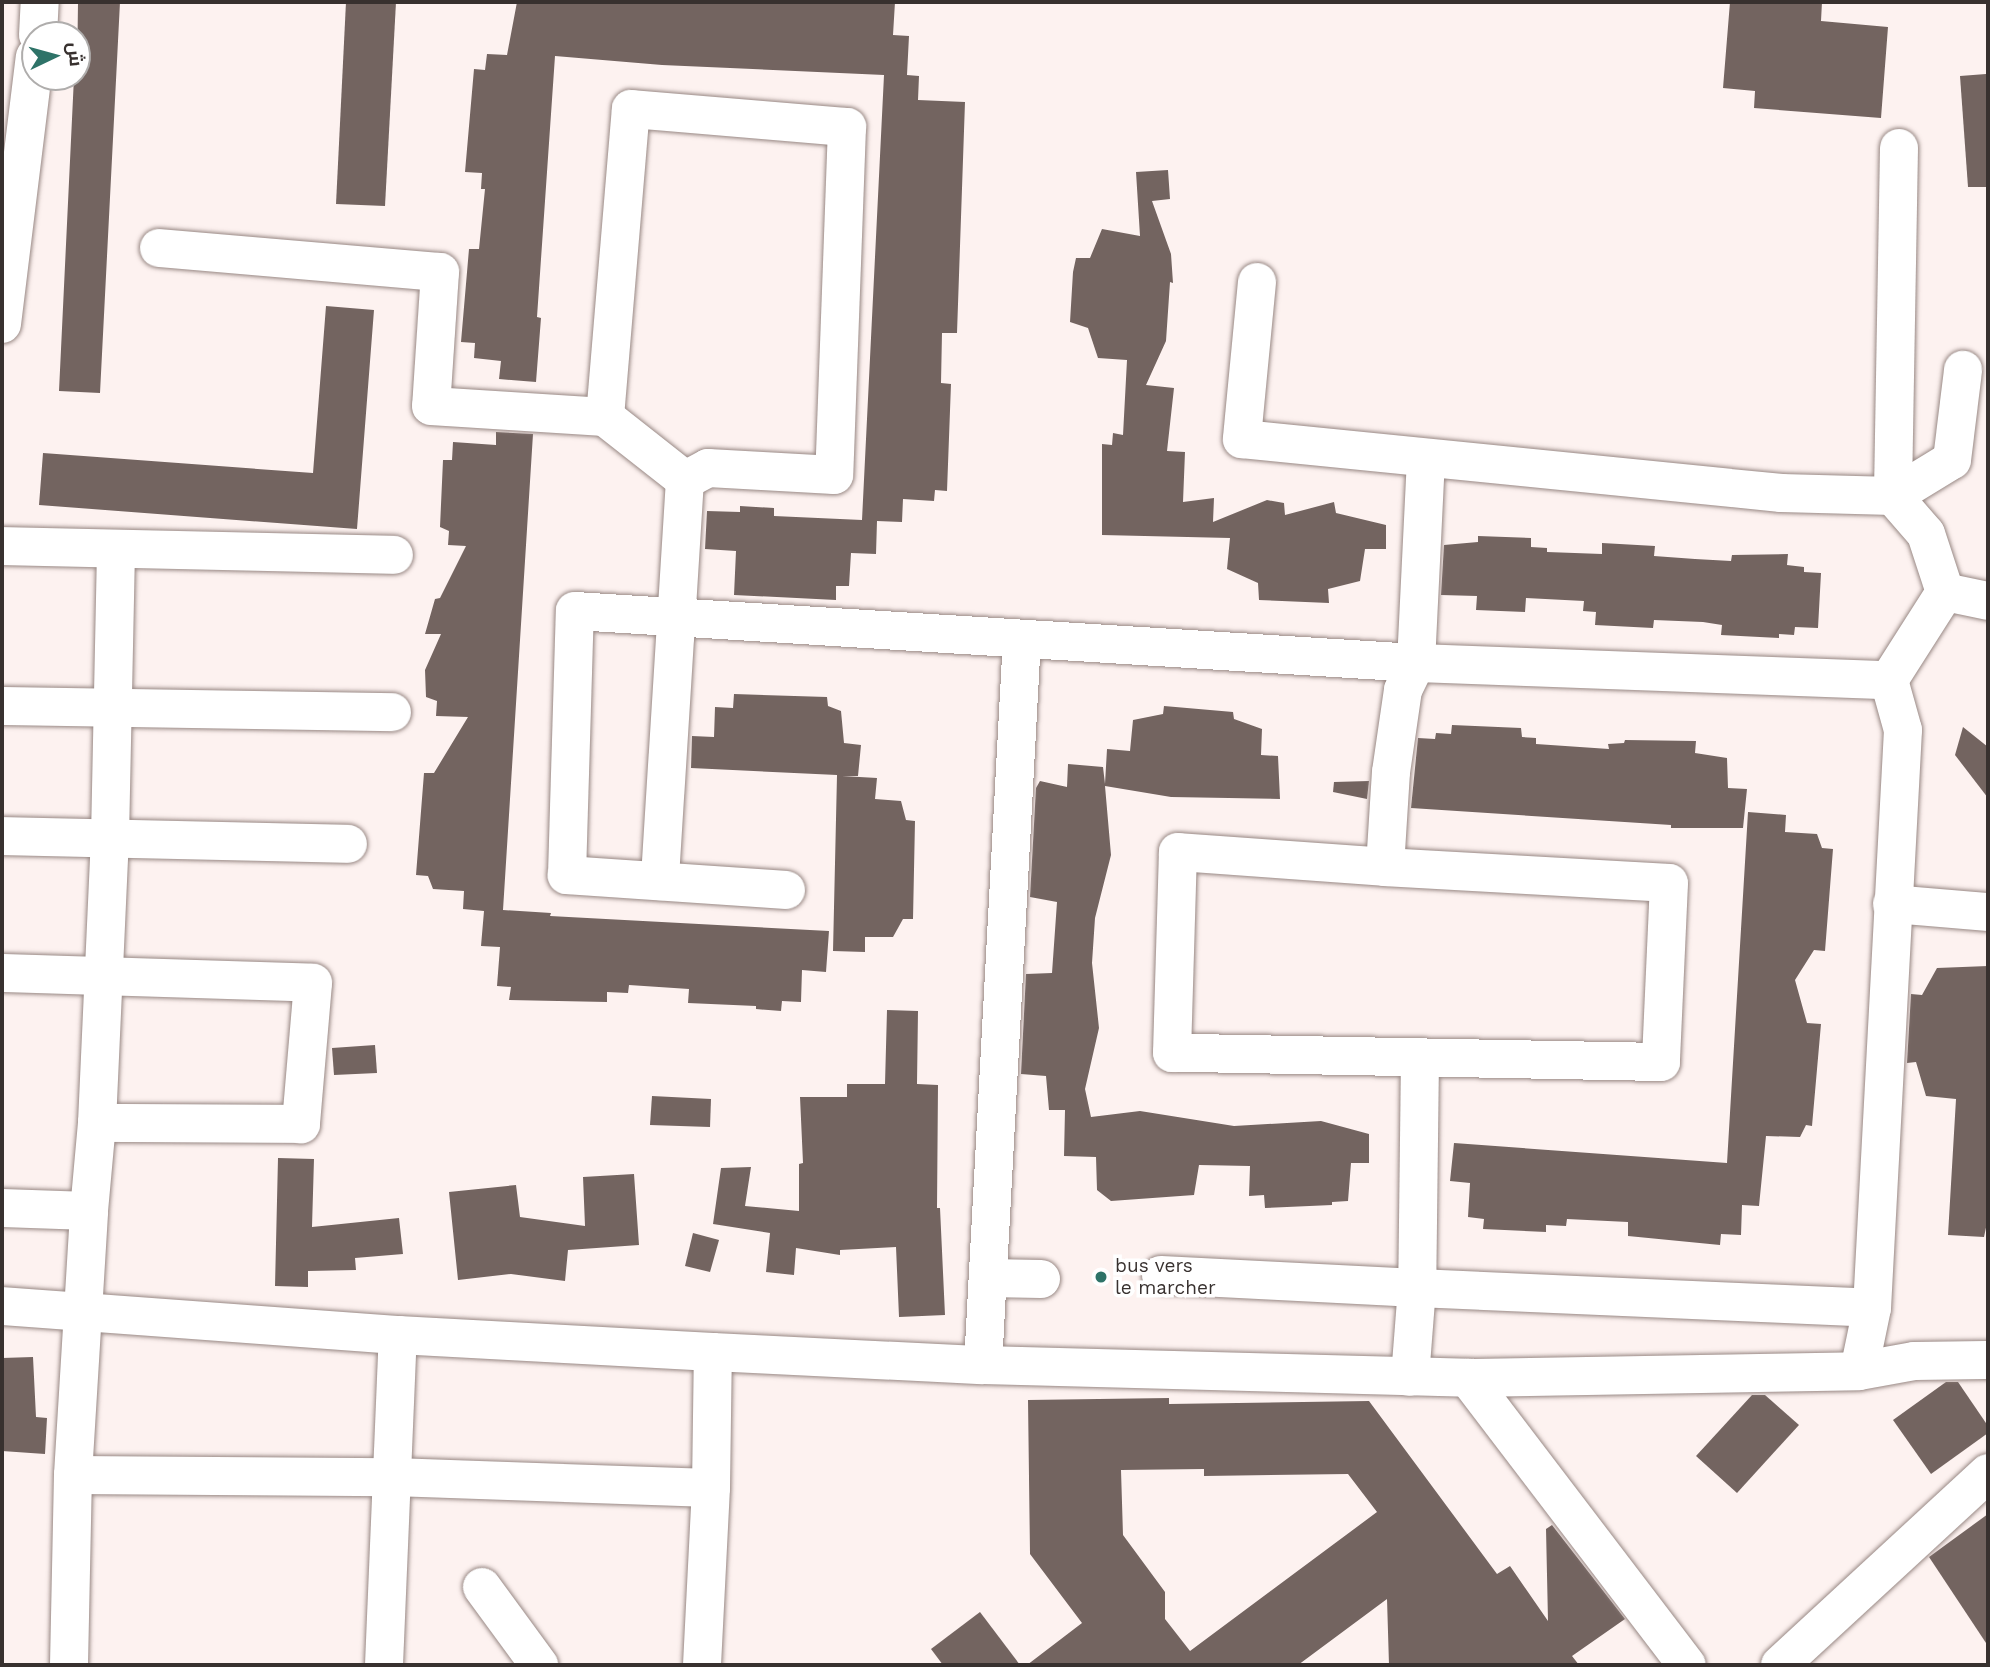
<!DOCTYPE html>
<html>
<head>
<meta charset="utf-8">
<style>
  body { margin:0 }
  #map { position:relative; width:1990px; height:1667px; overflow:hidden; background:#fdf2f0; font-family:"Work Sans",Cairo,sans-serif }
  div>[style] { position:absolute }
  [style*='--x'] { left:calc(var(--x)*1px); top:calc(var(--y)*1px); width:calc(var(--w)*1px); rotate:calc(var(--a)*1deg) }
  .building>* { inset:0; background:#736460 }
  .roads { filter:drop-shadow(0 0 2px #988884) drop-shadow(0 0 2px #988884) }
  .minor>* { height:38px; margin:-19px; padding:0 19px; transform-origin:19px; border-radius:19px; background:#fff }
  .dots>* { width:19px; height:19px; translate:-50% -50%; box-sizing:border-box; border:4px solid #fff; border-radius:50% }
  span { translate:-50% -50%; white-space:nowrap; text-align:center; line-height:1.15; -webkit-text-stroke:7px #fff; paint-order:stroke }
  .poi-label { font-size:19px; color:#38312f }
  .left { translate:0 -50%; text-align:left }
  .frame { position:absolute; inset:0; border:4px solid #38312f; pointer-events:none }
  .north { position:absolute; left:21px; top:21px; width:70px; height:70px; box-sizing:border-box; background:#fff; border:2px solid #afadac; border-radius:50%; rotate:85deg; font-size:19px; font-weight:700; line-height:28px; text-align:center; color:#38312f }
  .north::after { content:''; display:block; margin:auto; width:24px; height:32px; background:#2e7368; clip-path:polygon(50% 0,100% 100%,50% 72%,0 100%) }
</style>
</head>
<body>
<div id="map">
  <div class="building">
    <i style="clip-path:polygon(78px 2px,120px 2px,100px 393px,59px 391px,74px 77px,77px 77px)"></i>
    <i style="clip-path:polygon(346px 2px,396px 2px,385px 206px,336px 204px)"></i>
    <i style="clip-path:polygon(517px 2px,895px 2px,893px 35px,909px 36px,907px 75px,919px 76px,918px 100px,965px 102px,957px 333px,942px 333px,941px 383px,951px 384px,947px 491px,935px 490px,934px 501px,903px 499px,902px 522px,877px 521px,876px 554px,851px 553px,849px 586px,836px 586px,836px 600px,734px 595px,736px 551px,705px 549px,707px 511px,740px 512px,740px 506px,774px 508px,774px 516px,862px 520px,884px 75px,662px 65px,555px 56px,537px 317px,541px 318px,536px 382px,499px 379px,501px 361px,474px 358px,475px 343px,461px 342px,469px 249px,479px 249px,485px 189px,481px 189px,482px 173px,465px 172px,474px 69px,485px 70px,487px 54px,507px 55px)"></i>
    <i style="clip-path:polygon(1730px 2px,1822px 2px,1821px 21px,1888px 27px,1881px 118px,1754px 108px,1755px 91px,1723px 88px)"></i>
    <i style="clip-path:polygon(1986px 74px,1988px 187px,1968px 187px,1960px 76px)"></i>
    <i style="clip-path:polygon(1168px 170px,1170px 199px,1152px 201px,1171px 254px,1173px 283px,1170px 282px,1166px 341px,1146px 385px,1174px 388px,1167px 451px,1185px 452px,1183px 502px,1214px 498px,1213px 522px,1267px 500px,1284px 503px,1285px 515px,1334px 502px,1336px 513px,1386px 525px,1386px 549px,1365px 549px,1360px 581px,1328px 589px,1329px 603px,1259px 600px,1258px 583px,1227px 569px,1230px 538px,1102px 535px,1102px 444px,1112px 445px,1113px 433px,1123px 435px,1127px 360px,1098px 358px,1088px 328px,1070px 322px,1073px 272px,1076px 258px,1090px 258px,1102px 229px,1140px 236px,1136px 172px)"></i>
    <i style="clip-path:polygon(326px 306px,374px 310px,357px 529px,39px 505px,43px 453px,313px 473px)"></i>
    <i style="clip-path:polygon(496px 432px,533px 434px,503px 910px,551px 913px,550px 916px,829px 931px,826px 972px,802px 970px,801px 1002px,782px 1001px,781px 1011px,756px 1009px,756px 1006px,688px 1003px,689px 989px,629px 985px,628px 993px,607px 992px,607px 1002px,509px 1000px,511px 987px,497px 986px,500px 947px,481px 946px,484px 911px,463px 909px,464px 891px,433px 889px,428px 876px,416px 875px,424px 773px,434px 773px,468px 717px,436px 716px,437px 701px,426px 697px,425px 670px,441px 634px,425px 634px,435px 599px,440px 598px,466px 546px,448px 545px,449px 531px,440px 527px,443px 460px,452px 460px,453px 442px,496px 445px)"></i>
    <i style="clip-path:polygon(1478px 536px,1531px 538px,1531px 547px,1547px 548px,1547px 552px,1602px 554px,1602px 543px,1655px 546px,1654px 556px,1695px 559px,1731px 561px,1732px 555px,1788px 554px,1787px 565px,1804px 567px,1804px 572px,1821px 573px,1818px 628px,1795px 627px,1794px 635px,1779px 634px,1779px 638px,1721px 635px,1722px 625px,1703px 622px,1654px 620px,1653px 628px,1595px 625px,1596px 612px,1583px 611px,1584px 601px,1526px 598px,1525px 612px,1476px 610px,1477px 596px,1441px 595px,1444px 545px,1478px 542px)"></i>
    <i style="clip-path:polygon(734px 694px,827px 697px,828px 706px,841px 711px,844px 743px,861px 745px,858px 776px,842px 776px,877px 778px,875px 799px,901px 801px,906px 820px,915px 821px,913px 919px,903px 919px,893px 937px,865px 937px,865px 952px,833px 951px,837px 775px,691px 768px,692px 736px,714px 737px,715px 707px,733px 708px)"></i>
    <i style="clip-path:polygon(1164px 706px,1233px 712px,1234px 719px,1262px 729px,1261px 755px,1278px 756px,1280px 799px,1171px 797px,1105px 786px,1111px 855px,1095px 918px,1092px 963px,1099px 1028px,1085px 1089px,1091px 1117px,1140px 1111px,1234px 1126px,1321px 1121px,1369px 1134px,1369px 1163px,1351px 1163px,1348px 1201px,1332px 1202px,1332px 1205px,1265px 1208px,1264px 1195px,1249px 1196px,1250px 1166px,1199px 1165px,1194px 1195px,1111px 1201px,1097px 1190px,1096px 1157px,1064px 1156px,1065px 1110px,1049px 1110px,1046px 1076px,1021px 1074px,1026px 974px,1052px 973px,1057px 902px,1030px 897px,1036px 788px,1040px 781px,1067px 787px,1068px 764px,1103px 767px,1105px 784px,1107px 749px,1130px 751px,1133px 720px,1163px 714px)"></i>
    <i style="clip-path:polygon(1452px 725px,1521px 728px,1522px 737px,1536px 738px,1536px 744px,1609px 749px,1608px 744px,1624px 743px,1625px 740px,1696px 741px,1695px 753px,1727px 758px,1728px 788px,1747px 789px,1743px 828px,1671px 828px,1671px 825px,1411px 808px,1418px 738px,1435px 739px,1436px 733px,1451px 734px)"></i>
    <i style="clip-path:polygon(1963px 727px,1988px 747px,1988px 798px,1955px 755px)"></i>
    <i style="clip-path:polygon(1369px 781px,1367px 799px,1333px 792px,1334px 782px)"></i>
    <i style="clip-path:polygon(1748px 812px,1786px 815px,1785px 832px,1817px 834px,1822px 848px,1833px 849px,1825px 951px,1814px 950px,1795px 980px,1807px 1023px,1821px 1024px,1812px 1126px,1806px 1125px,1800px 1137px,1766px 1136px,1759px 1206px,1742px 1205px,1741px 1235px,1721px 1234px,1720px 1245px,1628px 1236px,1628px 1222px,1567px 1219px,1566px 1226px,1546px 1225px,1546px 1232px,1483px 1229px,1484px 1219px,1468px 1217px,1470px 1183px,1450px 1181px,1454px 1143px,1727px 1163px)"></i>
    <i style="clip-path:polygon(1988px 966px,1988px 1218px,1984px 1237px,1948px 1235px,1956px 1099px,1926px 1096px,1916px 1062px,1907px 1063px,1911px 994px,1922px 995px,1937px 968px)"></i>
    <i style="clip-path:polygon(887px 1010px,918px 1011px,917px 1084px,938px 1085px,937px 1208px,940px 1208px,945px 1315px,899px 1317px,896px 1247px,840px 1250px,840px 1255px,796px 1248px,794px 1275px,766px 1272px,770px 1233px,713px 1224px,721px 1168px,751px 1167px,745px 1206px,799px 1211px,799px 1164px,803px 1163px,800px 1097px,847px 1097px,847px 1084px,885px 1084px)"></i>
    <i style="clip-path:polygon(375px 1045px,377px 1073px,334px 1075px,332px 1048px)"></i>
    <i style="clip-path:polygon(652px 1096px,711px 1099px,710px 1127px,650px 1125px)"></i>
    <i style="clip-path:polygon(278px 1158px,314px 1159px,312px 1227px,399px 1218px,403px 1254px,355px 1258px,356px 1270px,308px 1271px,308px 1287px,275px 1286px)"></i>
    <i style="clip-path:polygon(634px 1174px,639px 1245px,568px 1250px,565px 1281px,511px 1274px,458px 1280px,449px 1192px,516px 1185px,520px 1217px,585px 1226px,583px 1177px)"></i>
    <i style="clip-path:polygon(693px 1233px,719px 1240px,710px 1272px,685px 1266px)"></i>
    <i style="clip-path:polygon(33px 1357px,36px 1417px,47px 1418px,45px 1454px,2px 1451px,2px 1358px)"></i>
    <i style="clip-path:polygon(1946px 1382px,1958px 1382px,1988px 1426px,1988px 1433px,1931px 1474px,1893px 1420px)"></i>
    <i style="clip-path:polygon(1752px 1395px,1765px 1395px,1799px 1425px,1737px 1493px,1696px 1456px)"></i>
    <i style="clip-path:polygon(evenodd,1169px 1398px,1169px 1404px,1369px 1401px,1497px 1574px,1510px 1566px,1548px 1621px,1546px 1529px,1552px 1525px,1625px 1619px,1572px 1656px,1579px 1665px,1389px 1665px,1387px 1599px,1298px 1665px,1027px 1665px,1082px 1623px,1030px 1554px,1028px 1400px,1169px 1398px,1204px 1469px,1204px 1476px,1348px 1474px,1377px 1512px,1190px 1651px,1165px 1619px,1165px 1592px,1123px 1535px,1121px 1470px,1204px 1469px)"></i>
    <i style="clip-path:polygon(1988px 1514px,1988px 1646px,1929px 1557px)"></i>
    <i style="clip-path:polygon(980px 1612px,1020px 1665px,943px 1665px,931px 1649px)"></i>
  </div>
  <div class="roads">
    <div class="minor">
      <i style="--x:38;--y:35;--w:33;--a:-87"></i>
      <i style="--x:1899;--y:148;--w:348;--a:91"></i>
      <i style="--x:1893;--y:496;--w:50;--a:49"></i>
      <i style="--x:1926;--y:534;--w:61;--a:71.9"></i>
      <i style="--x:159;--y:248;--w:282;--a:4.9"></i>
      <i style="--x:440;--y:272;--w:134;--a:93.8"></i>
      <i style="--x:431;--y:406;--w:174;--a:3.6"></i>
      <i style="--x:605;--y:417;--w:102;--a:38.2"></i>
      <i style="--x:685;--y:480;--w:402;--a:93.6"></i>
      <i style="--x:1257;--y:282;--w:158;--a:95.5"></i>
      <i style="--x:1242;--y:439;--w:542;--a:5.72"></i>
      <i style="--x:1781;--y:493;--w:112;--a:1.5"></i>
      <i style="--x:1893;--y:496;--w:69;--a:-31.4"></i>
      <i style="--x:1952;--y:460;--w:91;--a:-83"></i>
      <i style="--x:2;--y:324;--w:269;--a:-83"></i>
      <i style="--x:605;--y:417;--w:309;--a:-85.2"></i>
      <i style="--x:631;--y:109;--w:217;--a:4.8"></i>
      <i style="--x:847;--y:127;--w:348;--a:92.1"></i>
      <i style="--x:834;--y:475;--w:126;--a:-176.8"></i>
      <i style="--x:708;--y:468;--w:26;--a:152"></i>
      <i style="--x:2;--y:546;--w:392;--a:1.3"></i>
      <i style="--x:1945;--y:592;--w:44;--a:11.8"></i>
      <i style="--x:1889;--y:680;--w:104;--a:-57.5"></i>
      <i style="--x:2;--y:706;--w:390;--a:0.9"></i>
      <i style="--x:2;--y:836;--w:346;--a:1.3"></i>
      <i style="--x:1385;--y:867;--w:284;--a:3.2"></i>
      <i style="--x:1669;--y:883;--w:179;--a:92.6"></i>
      <i style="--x:1661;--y:1062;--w:489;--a:-178.9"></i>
      <i style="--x:1172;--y:1053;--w:201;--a:-88.3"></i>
      <i style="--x:1178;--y:852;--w:208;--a:4.1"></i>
      <i style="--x:1385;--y:867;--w:95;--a:-86.4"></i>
      <i style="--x:1391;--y:772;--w:83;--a:-81.7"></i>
      <i style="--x:1403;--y:690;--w:30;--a:-64"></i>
      <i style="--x:1416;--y:663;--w:205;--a:-87.2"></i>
      <i style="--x:786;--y:890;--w:220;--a:-176.1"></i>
      <i style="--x:567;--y:875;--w:264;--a:-88.3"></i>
      <i style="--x:575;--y:611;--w:843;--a:3.54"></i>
      <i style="--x:1416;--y:663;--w:473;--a:2.1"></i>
      <i style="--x:1889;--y:680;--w:52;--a:74.4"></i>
      <i style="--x:1903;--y:730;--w:579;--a:93.07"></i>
      <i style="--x:1872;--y:1308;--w:64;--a:101.7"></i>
      <i style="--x:1892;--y:904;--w:96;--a:4.8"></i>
      <i style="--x:2;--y:973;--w:311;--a:1.8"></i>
      <i style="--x:313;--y:983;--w:142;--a:94.9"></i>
      <i style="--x:301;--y:1124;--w:204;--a:-179.7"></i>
      <i style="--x:97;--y:1123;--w:88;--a:95.2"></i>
      <i style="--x:89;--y:1211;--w:87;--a:-178"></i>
      <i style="--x:1420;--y:1058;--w:230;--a:90.7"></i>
      <i style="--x:1417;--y:1288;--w:455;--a:2.5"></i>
      <i style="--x:97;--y:1123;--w:286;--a:-87.4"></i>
      <i style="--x:110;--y:837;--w:288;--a:-88.8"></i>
      <i style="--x:1161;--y:1275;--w:256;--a:2.9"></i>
      <i style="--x:1417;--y:1288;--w:89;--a:94.5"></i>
      <i style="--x:988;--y:1278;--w:53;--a:1.1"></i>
      <i style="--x:2;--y:1306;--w:397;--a:4.2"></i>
      <i style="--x:398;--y:1335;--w:315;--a:3.1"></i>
      <i style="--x:713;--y:1352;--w:270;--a:2.8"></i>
      <i style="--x:983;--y:1365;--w:485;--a:1.5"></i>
      <i style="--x:1468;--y:1378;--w:391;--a:-1"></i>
      <i style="--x:1859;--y:1371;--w:56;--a:-10.3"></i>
      <i style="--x:1914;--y:1361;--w:74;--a:-0.8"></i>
      <i style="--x:983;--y:1365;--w:727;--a:-86.93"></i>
      <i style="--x:1468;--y:1378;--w:361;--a:52.7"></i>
      <i style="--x:73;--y:1475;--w:320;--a:0.4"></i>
      <i style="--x:393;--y:1477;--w:318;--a:2"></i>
      <i style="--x:482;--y:1587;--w:97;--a:53.8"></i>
      <i style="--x:69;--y:1665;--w:190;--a:-88.8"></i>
      <i style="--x:73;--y:1475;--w:264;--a:-86.5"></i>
      <i style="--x:384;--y:1665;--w:330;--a:-87.6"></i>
      <i style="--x:702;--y:1665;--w:177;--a:-87.1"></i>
      <i style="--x:711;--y:1488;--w:136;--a:-89.2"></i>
      <i style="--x:1780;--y:1665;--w:283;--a:-42.7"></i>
    </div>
  </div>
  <div class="dots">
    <i style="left:1101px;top:1277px;background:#2e7368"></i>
  </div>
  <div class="poi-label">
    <span class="left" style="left:1115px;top:1277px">bus vers<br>le marcher</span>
  </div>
  <div class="frame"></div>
  <div class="north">ش</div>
</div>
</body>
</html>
